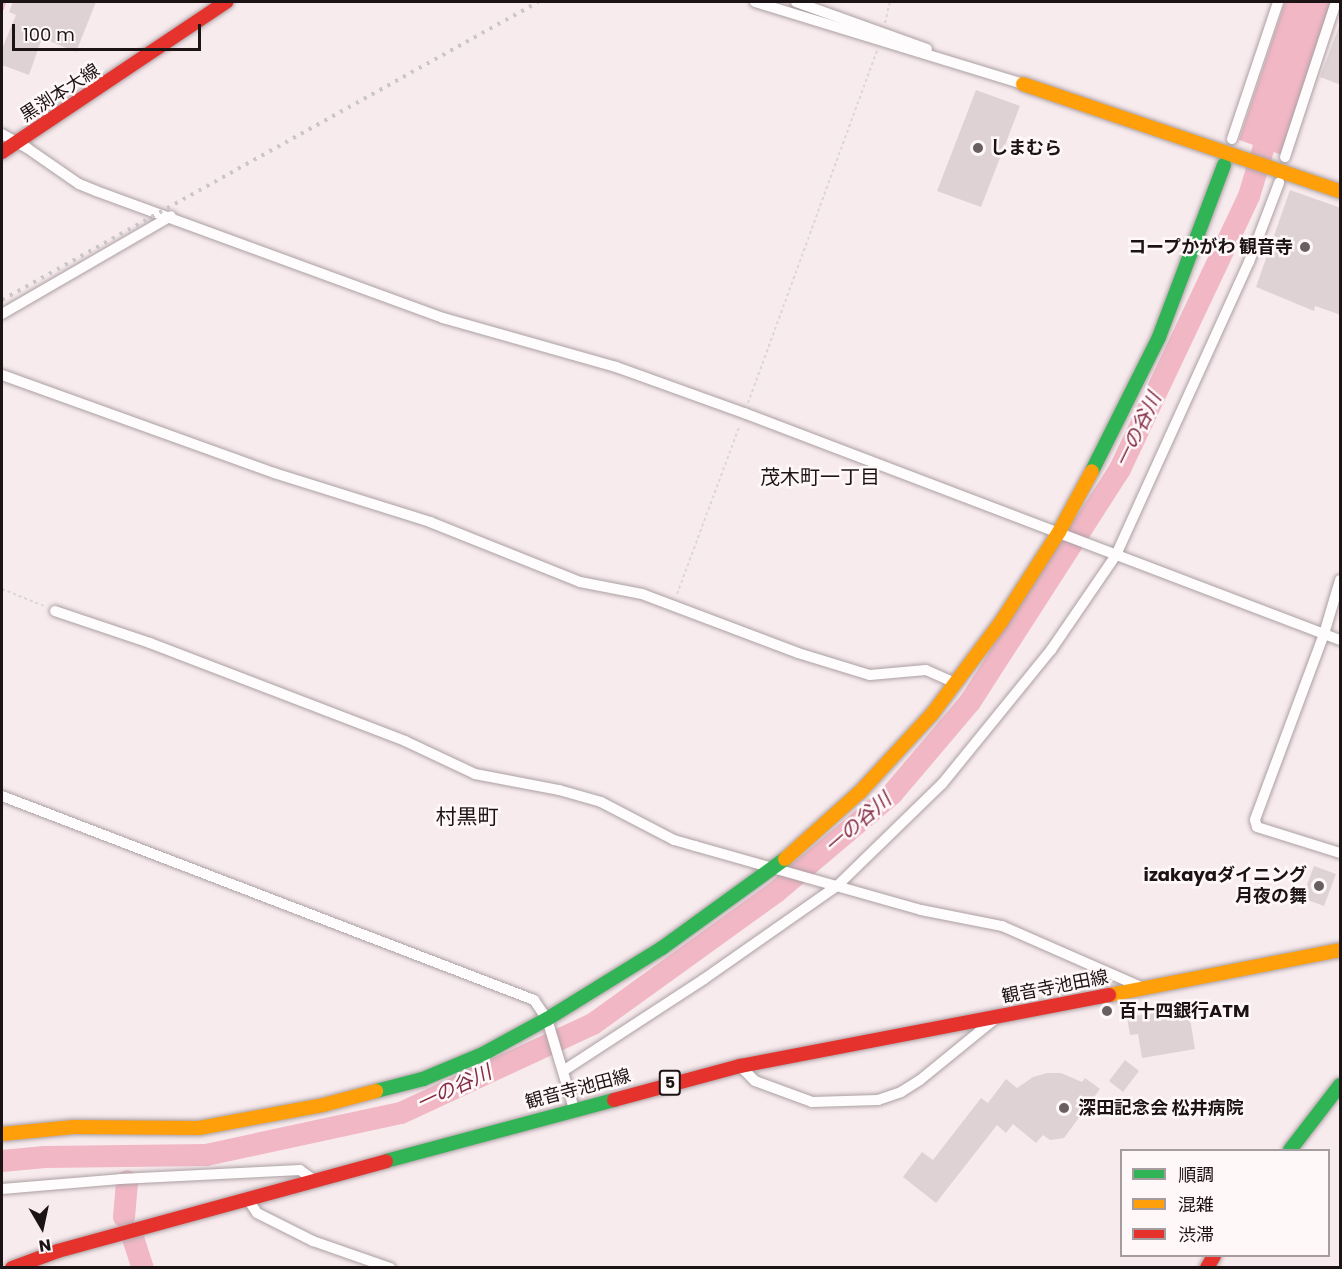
<!DOCTYPE html>
<html>
<head>
<meta charset="utf-8">
<style>
  body { margin:0 }
  #map { position:relative; width:1342px; height:1269px; overflow:hidden; background:#f8ebee; font-family:Poppins,"Noto Sans JP",sans-serif }
  div>[style] { position:absolute }
  [style*='--x'] { left:calc(var(--x)*1px); top:calc(var(--y)*1px); width:calc(var(--w)*1px); rotate:calc(var(--a)*1deg) }
  .water>* { inset:0; background:#f1b7c5 }
  .stream>* { height:4px; margin:-2px; padding:0 2px; transform-origin:2px; border-radius:2px; background:#f1b7c5 }
  .river>* { height:22px; margin:-11px; padding:0 11px; transform-origin:11px; border-radius:11px; background:#f1b7c5 }
  .building>* { inset:0; background:#ded2d5 }
  .path>* { height:2px; margin-top:-1px; transform-origin:0; background:repeating-linear-gradient(90deg,#dad7d7 0 3px,transparent 0 6px) }
  .roads { filter:drop-shadow(0 0 2px #aba0a3) drop-shadow(0 0 2px #aba0a3) }
  .street>* { height:10px; margin:-5px; padding:0 5px; transform-origin:5px; border-radius:5px; background:#fefcfc }
  .fast>* { height:14px; margin:-7px; padding:0 7px; transform-origin:7px; border-radius:7px; background:#30b455 }
  .slow>* { height:14px; margin:-7px; padding:0 7px; transform-origin:7px; border-radius:7px; background:#ff9f0a }
  .jam>* { height:14px; margin:-7px; padding:0 7px; transform-origin:7px; border-radius:7px; background:#e5322d }
  .rail>* { height:4px; margin-top:-2px; transform-origin:0; background:repeating-linear-gradient(90deg,#cbc7c8 0 3px,transparent 0 9px) }
  .dots>* { width:16px; height:16px; translate:-50% -50%; box-sizing:border-box; border:3px solid #fef8f9; border-radius:50% }
  span { translate:-50% -50%; white-space:nowrap; text-align:center; line-height:1.15; -webkit-text-stroke:5px #fef8f9; paint-order:stroke }
  .shield-label span { padding:2px 4px; background:#fef8f9; border:2px solid; border-radius:4px; -webkit-text-stroke-width:0 }
  .shield-label { font-size:16px; color:#1c1315; font-weight:700 }
  .street-label { font-size:18px; color:#1c1315 }
  .poi-label { font-size:18px; color:#1c1315; font-weight:700 }
  .left { translate:0 -50%; text-align:left }
  .right { translate:-100% -50%; text-align:right }
  .water-label { font-size:20px; color:#822a46; font-style:italic }
  .neighbourhood-label { font-size:20px; color:#1c1315 }
  .quarter-label { font-size:21px; color:#1c1315 }
  .frame { position:absolute; inset:0; border:3px solid #1c1315; pointer-events:none }
  .legend { position:absolute; left:1120px; top:1149px; width:210px; height:108px; box-sizing:border-box; background:#fef8f9; border:2px solid #a49c9e; margin:0; padding:8px 10px; list-style:none; font-size:18px; color:#1c1315 }
  .legend li { display:flex; align-items:center; gap:12px; height:30px }
  .legend b { width:30px; border:2px solid #a49c9e }
  .north { position:absolute; left:12px; top:1197px; width:60px; height:60px; -webkit-text-stroke:4px #fef8f9; paint-order:stroke; rotate:171deg; font-size:16px; font-weight:700; line-height:24px; text-align:center; color:#1c1315 }
  .north::after { content:''; display:block; margin:auto; width:21px; height:27px; background:#1c1315; clip-path:polygon(50% 0,100% 100%,50% 72%,0 100%) }
  .scale { position:absolute; left:12px; top:24px; width:189px; height:27px; box-sizing:border-box; border:3px solid #1c1315; border-top:0; padding-left:8px; font-size:18px; line-height:21px; white-space:nowrap; color:#1c1315; -webkit-text-stroke:4px #fef8f9; paint-order:stroke }
</style>
</head>
<body>
<div id="map">
  <div class="water">
    <i style="clip-path:polygon(1285px 2px,1333px 2px,1282px 155px,1239px 140px)"></i>
  </div>
  <div class="stream">
    <i style="--x:2;--y:9;--w:7;--a:-74"></i>
  </div>
  <div class="river">
    <i style="--x:2;--y:1161;--w:43;--a:-5.3"></i>
    <i style="--x:45;--y:1157;--w:161;--a:-0.7"></i>
    <i style="--x:206;--y:1155;--w:199;--a:-12.2"></i>
    <i style="--x:401;--y:1113;--w:212;--a:-24.9"></i>
    <i style="--x:593;--y:1024;--w:226;--a:-35.8"></i>
    <i style="--x:776;--y:892;--w:152;--a:-40.2"></i>
    <i style="--x:892;--y:794;--w:121;--a:-49.7"></i>
    <i style="--x:970;--y:702;--w:277;--a:-57.2"></i>
    <i style="--x:1120;--y:469;--w:302;--a:-64.7"></i>
    <i style="--x:1249;--y:196;--w:79;--a:-73.2"></i>
    <i style="--x:124;--y:1217;--w:36;--a:-85"></i>
    <i style="--x:133;--y:1238;--w:32;--a:72"></i>
  </div>
  <div class="building">
    <i style="clip-path:polygon(13px 2px,96px 2px,76px 52px,42px 38px,29px 75px,2px 65px,2px 49px,16px 15px,9px 12px)"></i>
    <i style="clip-path:polygon(1340px 24px,1341px 24px,1341px 85px,1320px 77px)"></i>
    <i style="clip-path:polygon(976px 90px,1020px 106px,981px 207px,937px 191px)"></i>
    <i style="clip-path:polygon(1290px 190px,1341px 208px,1341px 315px,1315px 306px,1314px 311px,1256px 287px)"></i>
    <i style="clip-path:polygon(1314px 866px,1336px 874px,1324px 906px,1302px 898px)"></i>
    <i style="clip-path:polygon(1189px 1012px,1195px 1049px,1142px 1058px,1138px 1034px,1130px 1035px,1127px 1017px,1156px 1013px,1157px 1018px)"></i>
    <i style="clip-path:polygon(1125px 1060px,1139px 1071px,1123px 1092px,1109px 1081px)"></i>
    <i style="clip-path:polygon(1047px 1073px,1061px 1073px,1082px 1082px,1085px 1078px,1100px 1089px,1064px 1138px,1050px 1140px,1043px 1135px,1036px 1143px,1013px 1124px,1006px 1133px,997px 1125px,936px 1203px,903px 1177px,922px 1152px,933px 1160px,981px 1098px,988px 1103px,1006px 1079px,1017px 1088px,1033px 1077px)"></i>
  </div>
  <div class="path">
    <i style="--x:885;--y:23;--w:22;--a:-77"></i>
    <i style="--x:748;--y:403;--w:376;--a:-69.9"></i>
    <i style="--x:2;--y:589;--w:45;--a:22"></i>
    <i style="--x:677;--y:594;--w:180;--a:-69.6"></i>
  </div>
  <div class="roads">
    <div class="street">
      <i style="--x:755;--y:2;--w:280;--a:17"></i>
      <i style="--x:796;--y:2;--w:139;--a:19.7"></i>
      <i style="--x:2;--y:134;--w:29;--a:29"></i>
      <i style="--x:27;--y:148;--w:63;--a:34.7"></i>
      <i style="--x:79;--y:184;--w:18;--a:22"></i>
      <i style="--x:96;--y:191;--w:370;--a:20.1"></i>
      <i style="--x:443;--y:318;--w:180;--a:15.8"></i>
      <i style="--x:616;--y:367;--w:136;--a:19.8"></i>
      <i style="--x:744;--y:413;--w:638;--a:20.85"></i>
      <i style="--x:1232;--y:139;--w:145;--a:-71.4"></i>
      <i style="--x:1285;--y:157;--w:163;--a:-71.8"></i>
      <i style="--x:2;--y:314;--w:195;--a:-30.1"></i>
      <i style="--x:2;--y:375;--w:289;--a:19.8"></i>
      <i style="--x:274;--y:473;--w:164;--a:17.4"></i>
      <i style="--x:430;--y:522;--w:162;--a:21.8"></i>
      <i style="--x:580;--y:582;--w:63;--a:11"></i>
      <i style="--x:642;--y:594;--w:167;--a:20.7"></i>
      <i style="--x:798;--y:653;--w:75;--a:17"></i>
      <i style="--x:870;--y:675;--w:56;--a:-5.1"></i>
      <i style="--x:926;--y:670;--w:32;--a:24"></i>
      <i style="--x:1340;--y:580;--w:56;--a:106.5"></i>
      <i style="--x:1324;--y:634;--w:198;--a:110.4"></i>
      <i style="--x:1255;--y:820;--w:7;--a:74"></i>
      <i style="--x:1257;--y:827;--w:87;--a:17.4"></i>
      <i style="--x:55;--y:611;--w:100;--a:18.6"></i>
      <i style="--x:150;--y:643;--w:273;--a:21"></i>
      <i style="--x:405;--y:741;--w:77;--a:25.2"></i>
      <i style="--x:475;--y:774;--w:86;--a:10.8"></i>
      <i style="--x:559;--y:790;--w:44;--a:15.9"></i>
      <i style="--x:601;--y:802;--w:82;--a:27.5"></i>
      <i style="--x:674;--y:840;--w:22;--a:16"></i>
      <i style="--x:695;--y:846;--w:235;--a:15.8"></i>
      <i style="--x:921;--y:910;--w:83;--a:11.2"></i>
      <i style="--x:1002;--y:926;--w:154;--a:23.7"></i>
      <i style="--x:2;--y:796;--w:570;--a:20.98"></i>
      <i style="--x:534;--y:1000;--w:23;--a:56"></i>
      <i style="--x:547;--y:1019;--w:94;--a:73.3"></i>
      <i style="--x:740;--y:1066;--w:21;--a:45"></i>
      <i style="--x:755;--y:1081;--w:61;--a:20.2"></i>
      <i style="--x:812;--y:1102;--w:66;--a:-1.7"></i>
      <i style="--x:878;--y:1100;--w:24;--a:-19"></i>
      <i style="--x:901;--y:1092;--w:22;--a:-32"></i>
      <i style="--x:920;--y:1080;--w:98;--a:-39.2"></i>
      <i style="--x:563;--y:1071;--w:168;--a:-33.1"></i>
      <i style="--x:704;--y:979;--w:164;--a:-35"></i>
      <i style="--x:838;--y:885;--w:145;--a:-44.2"></i>
      <i style="--x:942;--y:784;--w:173;--a:-50.9"></i>
      <i style="--x:1051;--y:650;--w:115;--a:-55.6"></i>
      <i style="--x:1116;--y:555;--w:322;--a:-65.6"></i>
      <i style="--x:1249;--y:262;--w:85;--a:-69.2"></i>
      <i style="--x:2;--y:1189;--w:118;--a:-4.8"></i>
      <i style="--x:120;--y:1179;--w:180;--a:-2.9"></i>
      <i style="--x:300;--y:1170;--w:17;--a:36"></i>
      <i style="--x:247;--y:1198;--w:18;--a:56"></i>
      <i style="--x:257;--y:1213;--w:63;--a:26.6"></i>
      <i style="--x:313;--y:1241;--w:82;--a:19.3"></i>
    </div>
    <div class="fast">
      <i style="--x:1092;--y:471;--w:150;--a:-63.4"></i>
      <i style="--x:1159;--y:337;--w:184;--a:-69.3"></i>
      <i style="--x:376;--y:1091;--w:49;--a:-14.3"></i>
      <i style="--x:423;--y:1079;--w:65;--a:-22.6"></i>
      <i style="--x:483;--y:1054;--w:73;--a:-28.7"></i>
      <i style="--x:547;--y:1019;--w:135;--a:-31.7"></i>
      <i style="--x:662;--y:948;--w:152;--a:-35.9"></i>
      <i style="--x:1290;--y:1150;--w:82;--a:-52.4"></i>
      <i style="--x:386;--y:1161;--w:236;--a:-15"></i>
    </div>
    <div class="slow">
      <i style="--x:1023;--y:84;--w:335;--a:18.7"></i>
      <i style="--x:785;--y:859;--w:101;--a:-41.8"></i>
      <i style="--x:860;--y:792;--w:106;--a:-47.3"></i>
      <i style="--x:932;--y:714;--w:115;--a:-53.1"></i>
      <i style="--x:1001;--y:622;--w:107;--a:-57.2"></i>
      <i style="--x:1059;--y:532;--w:69;--a:-61.6"></i>
      <i style="--x:1109;--y:995;--w:235;--a:-11"></i>
      <i style="--x:2;--y:1134;--w:72;--a:-5.6"></i>
      <i style="--x:74;--y:1127;--w:125;--a:0.5"></i>
      <i style="--x:199;--y:1128;--w:126;--a:-10.5"></i>
      <i style="--x:323;--y:1105;--w:55;--a:-14.8"></i>
    </div>
    <div class="jam">
      <i style="--x:2;--y:152;--w:270;--a:-33.8"></i>
      <i style="--x:614;--y:1100;--w:131;--a:-15.1"></i>
      <i style="--x:740;--y:1066;--w:376;--a:-10.9"></i>
      <i style="--x:12;--y:1268;--w:49;--a:-20.3"></i>
      <i style="--x:58;--y:1251;--w:340;--a:-15.3"></i>
      <i style="--x:1207;--y:1268;--w:14;--a:-60"></i>
    </div>
  </div>
  <div class="rail">
    <i style="--x:2;--y:300;--w:613;--a:-29.07"></i>
  </div>
  <div class="dots">
    <i style="left:978px;top:148px;background:#695f61"></i>
    <i style="left:1305px;top:247px;background:#695f61"></i>
    <i style="left:1319px;top:886px;background:#695f61"></i>
    <i style="left:1107px;top:1011px;background:#695f61"></i>
    <i style="left:1064px;top:1108px;background:#695f61"></i>
  </div>
  <div class="shield-label">
    <span style="left:670px;top:1083px">5</span>
  </div>
  <div class="street-label">
    <span style="left:60px;top:93px;rotate:-33deg">黒渕本大線</span>
    <span style="left:1055px;top:987px;rotate:-11deg">観音寺池田線</span>
    <span style="left:578px;top:1089px;rotate:-15deg">観音寺池田線</span>
  </div>
  <div class="poi-label">
    <span class="left" style="left:990px;top:148px">しまむら</span>
    <span class="right" style="left:1293px;top:247px">コープかがわ 観音寺</span>
    <span class="right" style="left:1307px;top:886px">izakayaダイニング<br>月夜の舞</span>
    <span class="left" style="left:1119px;top:1011px">百十四銀行ATM</span>
    <span class="left" style="left:1078px;top:1108px">深田記念会 松井病院</span>
  </div>
  <div class="water-label">
    <span style="left:1138px;top:430px;rotate:-64deg">一の谷川</span>
    <span style="left:858px;top:823px;rotate:-41deg">一の谷川</span>
    <span style="left:454px;top:1088px;rotate:-25deg">一の谷川</span>
  </div>
  <div class="neighbourhood-label">
    <span style="left:820px;top:477px">茂木町一丁目</span>
  </div>
  <div class="quarter-label">
    <span style="left:467px;top:817px">村黒町</span>
  </div>
  <div class="frame"></div>
  <ul class="legend">
  <li><b style="height:8px;background:#30b455"></b>順調</li>
  <li><b style="height:8px;background:#ff9f0a"></b>混雑</li>
  <li><b style="height:8px;background:#e5322d"></b>渋滞</li>
  </ul>
  <div class="north">N</div>
  <div class="scale">100 m</div>
</div>
</body>
</html>
